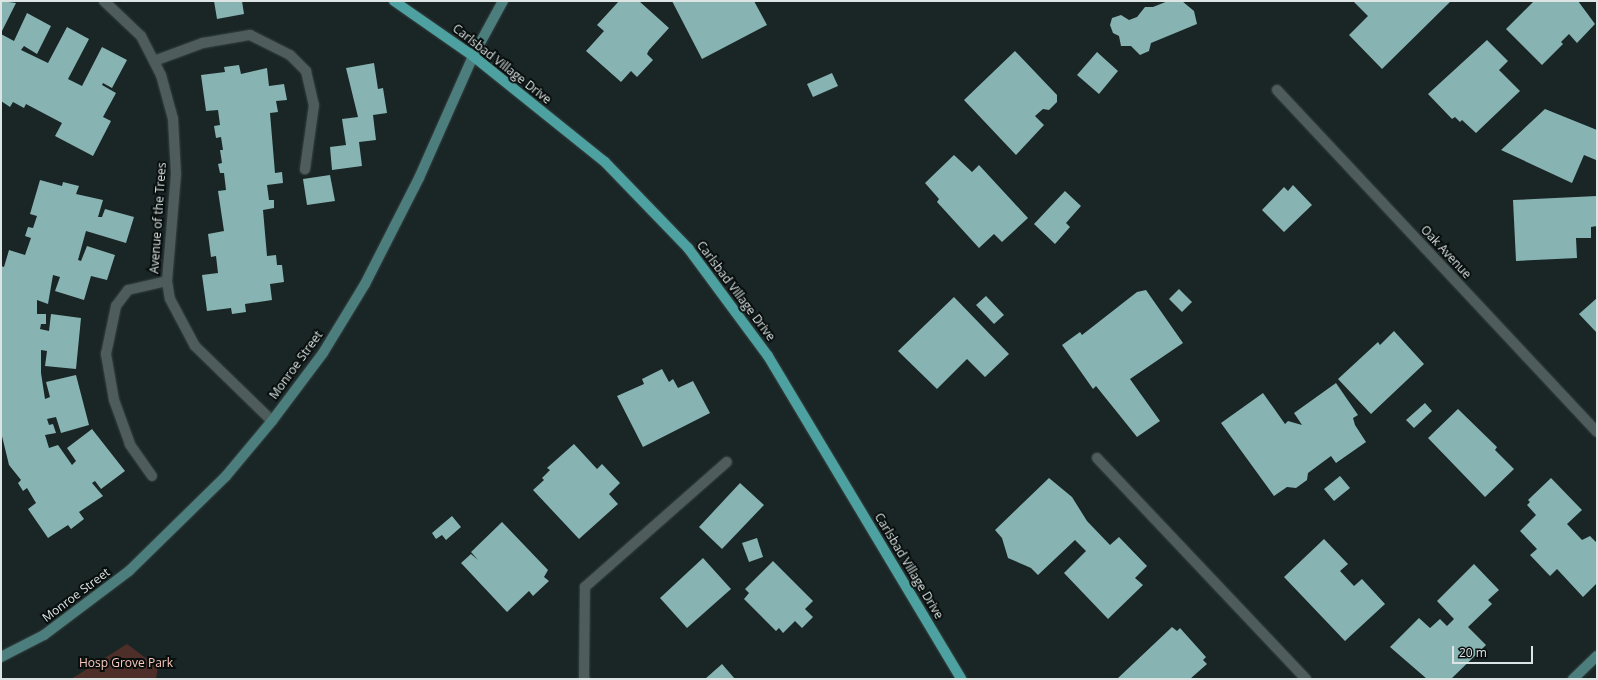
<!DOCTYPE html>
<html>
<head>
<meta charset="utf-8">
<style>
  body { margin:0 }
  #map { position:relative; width:1598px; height:680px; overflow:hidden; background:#192625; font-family:"Open Sans",sans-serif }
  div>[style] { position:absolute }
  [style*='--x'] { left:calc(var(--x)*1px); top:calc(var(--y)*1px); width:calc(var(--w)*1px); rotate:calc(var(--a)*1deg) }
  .green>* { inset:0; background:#4d2e28 }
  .building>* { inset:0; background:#87b3b2 }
  .roads { filter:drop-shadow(0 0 1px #384242) drop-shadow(0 0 1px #384242) }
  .lane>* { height:10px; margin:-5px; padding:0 5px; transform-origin:5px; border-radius:5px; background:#4e5c5c }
  .street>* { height:10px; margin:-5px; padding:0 5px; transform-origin:5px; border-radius:5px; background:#4e5c5c }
  .secondary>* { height:10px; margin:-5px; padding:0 5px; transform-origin:5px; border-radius:5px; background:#4d7e7e }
  .primary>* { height:10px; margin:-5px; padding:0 5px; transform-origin:5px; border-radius:5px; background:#4da1a0 }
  span { translate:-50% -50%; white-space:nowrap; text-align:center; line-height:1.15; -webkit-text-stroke:4px #080e0d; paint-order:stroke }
  .street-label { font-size:12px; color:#dce4e4 }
  .park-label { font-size:12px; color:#fdc9bd }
  .frame { position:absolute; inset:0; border:2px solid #dce4e4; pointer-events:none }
  .scale { position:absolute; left:1452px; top:646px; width:81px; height:18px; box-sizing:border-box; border:2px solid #dce4e4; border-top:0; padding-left:5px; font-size:12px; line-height:14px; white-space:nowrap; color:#dce4e4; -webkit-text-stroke:3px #080e0d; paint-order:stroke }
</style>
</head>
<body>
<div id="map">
  <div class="green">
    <i style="clip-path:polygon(127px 644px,158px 667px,156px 679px,71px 679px)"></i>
  </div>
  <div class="building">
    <i style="clip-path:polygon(1px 1px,16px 3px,2px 31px,1px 30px)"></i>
    <i style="clip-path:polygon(214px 1px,242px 1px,244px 14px,217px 19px)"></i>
    <i style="clip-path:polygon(619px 1px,639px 1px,669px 28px,649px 50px,647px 54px,653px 60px,637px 77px,631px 71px,621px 82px,586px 51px,604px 31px,597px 25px)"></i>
    <i style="clip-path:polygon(672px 1px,754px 1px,767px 25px,702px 59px)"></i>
    <i style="clip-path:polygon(1168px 1px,1182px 1px,1194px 11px,1197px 24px,1151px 43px,1149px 51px,1140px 55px,1131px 46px,1121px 46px,1119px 36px,1113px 33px,1110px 25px,1112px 18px,1121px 15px,1129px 20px,1137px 17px,1145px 7px,1153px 7px)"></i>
    <i style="clip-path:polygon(1353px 1px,1451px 1px,1382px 69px,1349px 35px,1368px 16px)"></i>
    <i style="clip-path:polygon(1534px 1px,1578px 1px,1595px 24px,1577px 43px,1569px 34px,1561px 42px,1563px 44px,1542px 65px,1506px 29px)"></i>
    <i style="clip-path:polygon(27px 13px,51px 26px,37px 54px,24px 46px,21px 50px,48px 63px,67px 27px,89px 39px,68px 79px,82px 86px,102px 47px,127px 60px,112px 88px,103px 83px,102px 85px,116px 93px,103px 117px,111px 121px,93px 156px,55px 136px,62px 123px,26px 104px,24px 108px,13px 102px,10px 107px,1px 101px,1px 34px,14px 41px)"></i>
    <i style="clip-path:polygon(1487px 40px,1508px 61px,1499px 70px,1520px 91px,1476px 133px,1462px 120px,1460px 122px,1455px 117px,1452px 119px,1428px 94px)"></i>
    <i style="clip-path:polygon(1015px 51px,1057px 95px,1057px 102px,1049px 110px,1043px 109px,1035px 116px,1044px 125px,1016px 155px,964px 100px)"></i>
    <i style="clip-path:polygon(1097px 52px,1118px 71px,1099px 94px,1077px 75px)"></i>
    <i style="clip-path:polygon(374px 63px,378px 89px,383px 88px,387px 113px,373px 115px,376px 140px,359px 142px,362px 166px,332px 170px,330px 147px,346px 145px,342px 119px,358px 117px,346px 68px)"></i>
    <i style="clip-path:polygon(239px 65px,241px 74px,267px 68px,269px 86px,284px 84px,287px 100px,276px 101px,278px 112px,270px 113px,275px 173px,282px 172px,283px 183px,267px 185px,269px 200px,274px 200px,274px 208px,263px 210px,267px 256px,276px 255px,277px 265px,282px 265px,284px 282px,270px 284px,272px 300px,245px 304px,246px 312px,232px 314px,231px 308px,207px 311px,202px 275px,218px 273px,216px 256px,211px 257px,208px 234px,224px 231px,218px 191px,226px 190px,224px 173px,220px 173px,218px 164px,222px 163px,220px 150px,223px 150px,221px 137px,216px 138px,214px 126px,220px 125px,218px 110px,206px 111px,201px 75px,225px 72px,224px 67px)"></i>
    <i style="clip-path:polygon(832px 73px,838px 86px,813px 97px,807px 84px)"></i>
    <i style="clip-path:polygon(1545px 109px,1597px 130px,1596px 160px,1584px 155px,1572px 183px,1501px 150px)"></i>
    <i style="clip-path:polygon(954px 155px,972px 172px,979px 165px,1028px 218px,1002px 242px,994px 234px,979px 248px,937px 202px,939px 199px,925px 183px)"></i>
    <i style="clip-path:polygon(330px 175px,335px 201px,307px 205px,303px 179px)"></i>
    <i style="clip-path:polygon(40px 180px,62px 186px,63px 182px,79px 186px,76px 194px,103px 200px,98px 217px,102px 217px,105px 209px,134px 217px,126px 243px,86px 231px,78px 260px,81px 261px,87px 246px,115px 255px,107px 280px,91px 276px,84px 300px,55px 291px,60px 277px,53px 275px,48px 304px,37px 300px,37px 314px,46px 314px,46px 324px,41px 324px,40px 329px,49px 331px,51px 314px,81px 318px,76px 369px,45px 366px,47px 351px,41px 350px,41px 373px,45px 399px,50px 397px,46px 382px,76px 375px,89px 425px,61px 433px,56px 417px,47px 419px,49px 425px,53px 424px,56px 433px,45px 435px,49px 448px,58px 445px,72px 465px,76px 461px,67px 448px,92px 429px,125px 471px,101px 489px,95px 481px,92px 483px,103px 496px,79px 512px,84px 519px,71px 529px,68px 525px,48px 538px,28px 509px,36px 503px,27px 488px,23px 491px,18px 483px,21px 480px,9px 465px,1px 432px,1px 266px,4px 267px,9px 250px,25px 255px,31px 238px,25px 236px,28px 227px,33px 228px,37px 216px,30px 214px)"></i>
    <i style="clip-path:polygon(1293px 185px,1312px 205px,1284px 232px,1262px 210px,1284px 187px,1288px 191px)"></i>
    <i style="clip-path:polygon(1065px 191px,1081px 206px,1066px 223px,1070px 227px,1055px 244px,1034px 224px)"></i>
    <i style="clip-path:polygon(1597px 196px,1597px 226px,1591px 227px,1591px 238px,1576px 238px,1577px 258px,1516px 261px,1513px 200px)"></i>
    <i style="clip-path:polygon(1179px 289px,1192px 302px,1182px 312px,1169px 299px)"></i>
    <i style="clip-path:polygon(1146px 290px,1183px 343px,1130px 379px,1160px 421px,1137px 437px,1096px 386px,1093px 389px,1062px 345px,1080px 332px,1082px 335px,1137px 292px)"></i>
    <i style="clip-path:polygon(986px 296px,1004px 315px,994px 324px,976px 305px)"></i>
    <i style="clip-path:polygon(954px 297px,1009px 354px,985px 377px,967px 359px,937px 389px,898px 351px)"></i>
    <i style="clip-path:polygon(1597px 298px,1597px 333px,1579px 314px)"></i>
    <i style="clip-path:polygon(1394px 331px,1424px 364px,1371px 414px,1338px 379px,1378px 342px,1380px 345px)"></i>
    <i style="clip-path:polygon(662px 369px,669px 382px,673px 379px,678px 388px,693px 381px,710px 413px,643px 447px,617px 396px,644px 384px,642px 379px)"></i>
    <i style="clip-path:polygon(1336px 383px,1358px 415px,1353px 418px,1355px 425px,1366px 442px,1336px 463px,1331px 456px,1308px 473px,1307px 480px,1296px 488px,1287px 487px,1274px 496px,1221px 423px,1263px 393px,1285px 424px,1288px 421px,1302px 425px,1294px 413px)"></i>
    <i style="clip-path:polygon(1425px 403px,1432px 411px,1414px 428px,1406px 420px)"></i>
    <i style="clip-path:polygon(1458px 409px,1497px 447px,1495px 450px,1514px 469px,1485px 497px,1428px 438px)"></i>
    <i style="clip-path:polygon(574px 444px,597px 469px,602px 464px,620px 483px,609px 494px,618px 504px,579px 539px,533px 490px,544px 480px,542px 478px,550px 470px,547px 468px)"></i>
    <i style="clip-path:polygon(1340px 476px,1350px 488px,1334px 501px,1324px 489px)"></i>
    <i style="clip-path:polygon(1049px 478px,1072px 497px,1087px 521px,1110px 545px,1119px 537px,1147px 566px,1135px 578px,1143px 585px,1108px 619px,1064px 573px,1086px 551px,1075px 540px,1038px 575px,1031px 568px,1008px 558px,1002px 538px,995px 530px)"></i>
    <i style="clip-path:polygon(1551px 478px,1582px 510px,1567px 524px,1582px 540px,1590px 536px,1597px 543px,1597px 583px,1583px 597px,1557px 569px,1550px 576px,1530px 555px,1537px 549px,1520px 531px,1536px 515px,1527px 505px,1530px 502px,1528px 500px)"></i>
    <i style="clip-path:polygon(740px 483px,764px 505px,722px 549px,699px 527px)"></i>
    <i style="clip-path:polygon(452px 516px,461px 527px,446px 540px,442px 535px,436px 539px,432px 533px)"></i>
    <i style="clip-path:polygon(502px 522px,548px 570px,544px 577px,549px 581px,533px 596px,529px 591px,507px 612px,461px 563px,471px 554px,478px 560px,471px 552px)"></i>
    <i style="clip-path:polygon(757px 538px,763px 557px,749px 562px,742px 543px)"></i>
    <i style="clip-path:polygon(1324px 539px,1348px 564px,1340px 571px,1354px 586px,1362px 579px,1385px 604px,1345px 641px,1284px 577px)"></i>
    <i style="clip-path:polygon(703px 558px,731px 589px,687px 628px,660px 598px)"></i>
    <i style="clip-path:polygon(773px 561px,813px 601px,805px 609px,813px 617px,802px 628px,795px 621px,783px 633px,779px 628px,776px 631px,744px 599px,749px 593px,745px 589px)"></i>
    <i style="clip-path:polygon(1474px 564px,1499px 590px,1488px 600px,1492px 604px,1468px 627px,1486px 645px,1451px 679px,1427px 679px,1390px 647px,1419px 618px,1430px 628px,1440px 619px,1447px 626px,1454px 619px,1437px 601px)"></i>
    <i style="clip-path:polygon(1172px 627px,1177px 631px,1180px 628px,1206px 657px,1203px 660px,1207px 664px,1190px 679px,1117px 679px)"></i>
    <i style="clip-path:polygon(722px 664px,735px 679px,705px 679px)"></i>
  </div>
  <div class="roads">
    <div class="lane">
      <i style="--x:154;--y:61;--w:52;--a:-20.2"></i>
      <i style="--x:203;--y:43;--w:48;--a:-9.7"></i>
      <i style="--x:250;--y:35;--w:45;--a:26.6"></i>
      <i style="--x:290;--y:55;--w:23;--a:45"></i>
      <i style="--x:306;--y:71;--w:35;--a:77"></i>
      <i style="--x:314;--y:105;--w:65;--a:98"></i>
      <i style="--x:1097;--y:458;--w:304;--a:46.6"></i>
      <i style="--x:152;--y:476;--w:39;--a:-125"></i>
      <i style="--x:130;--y:444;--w:47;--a:-110"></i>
      <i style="--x:114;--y:400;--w:47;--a:-99.9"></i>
      <i style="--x:106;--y:354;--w:49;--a:-78.2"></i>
      <i style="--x:116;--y:306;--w:20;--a:-53"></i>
      <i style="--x:128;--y:290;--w:40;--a:-13"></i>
      <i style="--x:584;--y:678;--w:91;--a:-89.4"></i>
      <i style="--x:585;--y:587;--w:189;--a:-41.4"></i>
    </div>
    <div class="street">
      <i style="--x:104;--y:1;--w:51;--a:43.4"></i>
      <i style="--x:141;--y:36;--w:44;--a:62.9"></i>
      <i style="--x:161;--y:75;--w:46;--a:74.7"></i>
      <i style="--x:173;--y:119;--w:55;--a:86.9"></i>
      <i style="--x:176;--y:174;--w:107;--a:94.8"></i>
      <i style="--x:167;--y:281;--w:18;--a:81"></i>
      <i style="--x:170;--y:299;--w:53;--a:62"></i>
      <i style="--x:195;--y:346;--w:107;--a:44.2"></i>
      <i style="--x:1277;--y:90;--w:468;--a:46.9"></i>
      <i style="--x:584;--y:678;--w:1;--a:45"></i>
    </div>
    <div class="secondary">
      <i style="--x:1;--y:657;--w:48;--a:-27.1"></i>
      <i style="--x:44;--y:635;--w:106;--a:-37"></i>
      <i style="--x:129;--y:571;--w:136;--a:-44.4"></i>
      <i style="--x:226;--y:476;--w:72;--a:-50.1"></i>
      <i style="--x:272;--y:421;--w:85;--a:-53.1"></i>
      <i style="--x:323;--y:353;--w:81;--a:-58.7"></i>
      <i style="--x:365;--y:284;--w:119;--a:-63"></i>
      <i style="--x:419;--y:178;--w:133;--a:-66.1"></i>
      <i style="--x:473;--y:56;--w:63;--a:-61.4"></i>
      <i style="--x:1573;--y:679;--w:33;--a:-44"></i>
    </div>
    <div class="primary">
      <i style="--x:394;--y:1;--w:96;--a:34.8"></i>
      <i style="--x:473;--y:56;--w:169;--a:38.8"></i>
      <i style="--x:605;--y:162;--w:120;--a:46"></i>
      <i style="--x:688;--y:248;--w:134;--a:53.5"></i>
      <i style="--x:768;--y:356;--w:376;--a:59.1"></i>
    </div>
  </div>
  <div class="street-label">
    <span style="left:502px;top:64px;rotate:38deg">Carlsbad Village Drive</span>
    <span style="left:158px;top:218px;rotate:-86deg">Avenue of the Trees</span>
    <span style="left:1446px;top:252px;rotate:47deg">Oak Avenue</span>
    <span style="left:736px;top:291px;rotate:53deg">Carlsbad Village Drive</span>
    <span style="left:296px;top:365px;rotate:-54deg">Monroe Street</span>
    <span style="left:909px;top:566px;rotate:59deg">Carlsbad Village Drive</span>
    <span style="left:76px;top:595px;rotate:-37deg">Monroe Street</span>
  </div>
  <div class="park-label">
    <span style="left:126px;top:663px">Hosp Grove Park</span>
  </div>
  <div class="frame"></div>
  <div class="scale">20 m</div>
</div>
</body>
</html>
